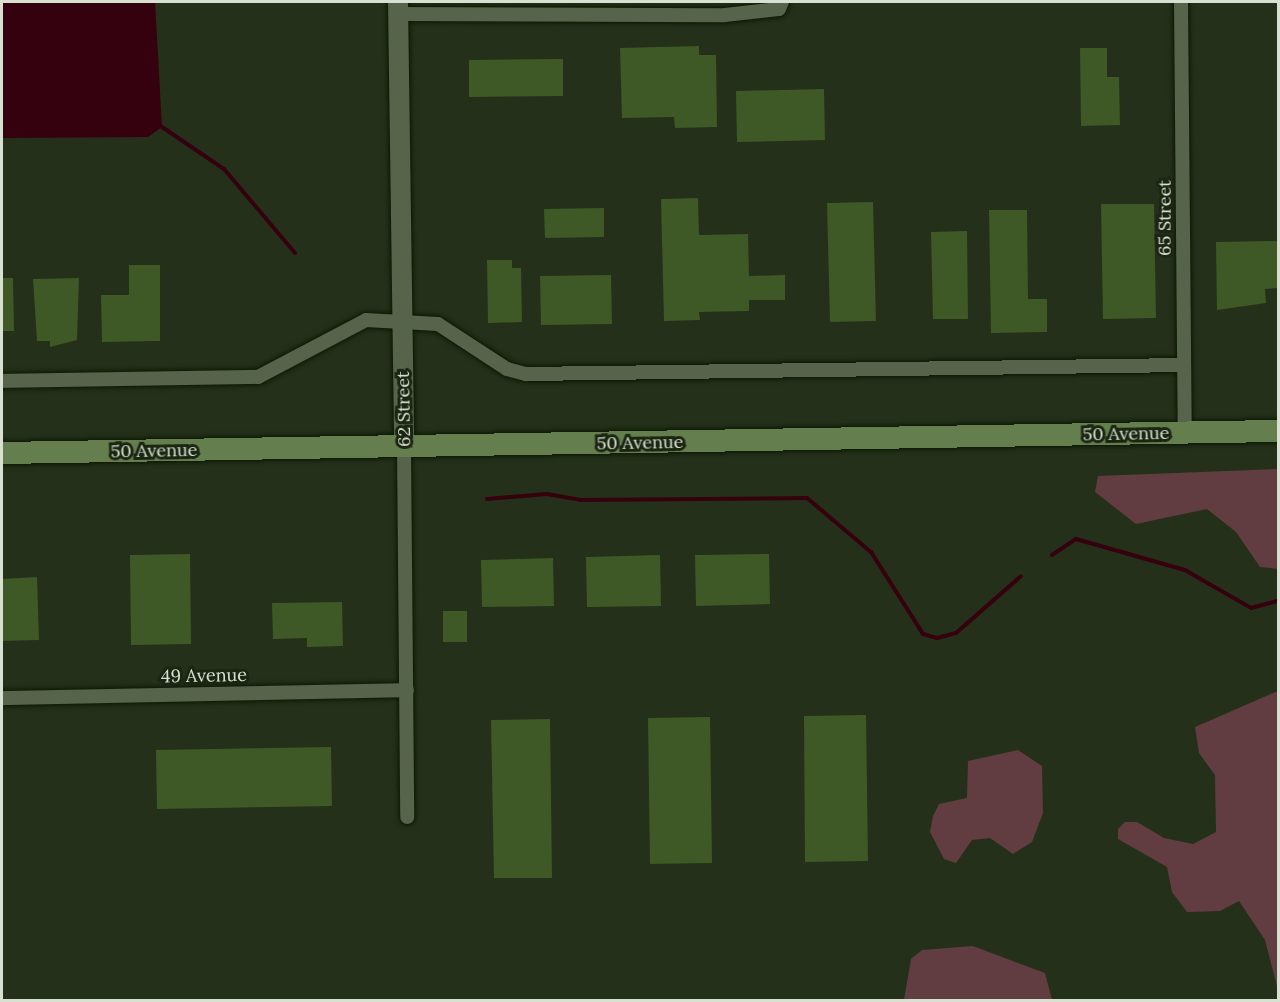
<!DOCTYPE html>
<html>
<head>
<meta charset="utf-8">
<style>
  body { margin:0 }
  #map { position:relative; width:1280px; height:1002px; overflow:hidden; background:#24301a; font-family:Lora,serif }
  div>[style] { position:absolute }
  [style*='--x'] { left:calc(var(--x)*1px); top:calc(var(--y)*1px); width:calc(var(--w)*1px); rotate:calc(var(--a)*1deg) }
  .green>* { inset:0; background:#613d41 }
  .water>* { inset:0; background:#35010e }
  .stream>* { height:4px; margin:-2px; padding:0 2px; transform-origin:2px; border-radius:2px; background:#35010e }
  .building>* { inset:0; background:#3e5826 }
  .roads { filter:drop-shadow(0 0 2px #0d1804) drop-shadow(0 0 2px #0d1804) }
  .street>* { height:14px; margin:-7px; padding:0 7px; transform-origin:7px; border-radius:7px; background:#56644c }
  .secondary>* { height:20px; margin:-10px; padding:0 10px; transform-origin:10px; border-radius:10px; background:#56644c }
  .primary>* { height:22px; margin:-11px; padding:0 11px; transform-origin:11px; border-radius:11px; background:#647e4e }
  span { translate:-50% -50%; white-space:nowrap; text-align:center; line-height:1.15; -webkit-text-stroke:6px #1a2611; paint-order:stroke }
  .street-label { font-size:18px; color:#d8e0d2 }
  .frame { position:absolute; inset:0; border:3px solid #d8e0d2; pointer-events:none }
</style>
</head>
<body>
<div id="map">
  <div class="green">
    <i style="clip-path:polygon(1278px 469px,1278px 569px,1260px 567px,1236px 532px,1207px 509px,1136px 524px,1095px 492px,1098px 476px)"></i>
    <i style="clip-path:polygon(1278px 691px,1278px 990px,1265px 940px,1239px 901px,1220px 911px,1187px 912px,1172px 892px,1167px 867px,1118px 839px,1118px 829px,1125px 822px,1137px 822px,1164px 838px,1193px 844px,1216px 832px,1215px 775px,1199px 753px,1195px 727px)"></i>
    <i style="clip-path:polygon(1018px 750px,1042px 766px,1043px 813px,1032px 842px,1013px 854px,990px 838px,972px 840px,956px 863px,944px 859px,930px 832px,933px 816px,939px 804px,967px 798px,968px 761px)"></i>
    <i style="clip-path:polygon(973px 946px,1045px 973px,1052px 1000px,904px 1000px,911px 959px,922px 950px)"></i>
  </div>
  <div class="water">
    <i style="clip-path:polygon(2px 2px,155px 2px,162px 127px,148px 137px,2px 138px)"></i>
  </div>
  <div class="stream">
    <i style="--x:162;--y:127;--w:75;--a:34.1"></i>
    <i style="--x:224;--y:169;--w:110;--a:49.8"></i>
    <i style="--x:487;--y:499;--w:60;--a:-4.8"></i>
    <i style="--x:547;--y:494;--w:34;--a:10"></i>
    <i style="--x:580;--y:500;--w:227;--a:-0.5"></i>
    <i style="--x:807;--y:498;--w:84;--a:40.2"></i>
    <i style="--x:871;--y:552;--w:97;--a:57.6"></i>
    <i style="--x:923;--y:634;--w:15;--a:16"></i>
    <i style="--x:937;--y:638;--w:20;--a:-15"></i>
    <i style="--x:956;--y:633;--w:86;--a:-41.2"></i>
    <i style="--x:1052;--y:555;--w:29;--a:-34"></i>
    <i style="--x:1076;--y:539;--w:113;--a:15.9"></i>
    <i style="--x:1185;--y:570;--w:76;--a:29.9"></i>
    <i style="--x:1251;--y:608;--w:28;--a:-15"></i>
  </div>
  <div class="building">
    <i style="clip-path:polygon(699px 46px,699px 55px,716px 55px,717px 127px,675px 128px,674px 117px,622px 118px,620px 48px)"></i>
    <i style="clip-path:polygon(1080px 48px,1107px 48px,1107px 77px,1119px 77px,1120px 125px,1081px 126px)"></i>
    <i style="clip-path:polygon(563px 59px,563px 96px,469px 97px,469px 60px)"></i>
    <i style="clip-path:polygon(824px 89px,825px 140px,737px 142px,736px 91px)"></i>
    <i style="clip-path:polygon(698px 198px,699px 235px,748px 234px,749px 276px,785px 275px,785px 300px,749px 300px,749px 311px,699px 312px,700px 320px,664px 321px,661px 199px)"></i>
    <i style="clip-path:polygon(873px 202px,876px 321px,830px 322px,827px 203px)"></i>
    <i style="clip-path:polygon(1101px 204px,1154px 204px,1156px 318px,1103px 319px)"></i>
    <i style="clip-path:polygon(604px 208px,604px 237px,545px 238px,544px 209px)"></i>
    <i style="clip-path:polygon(989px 210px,1027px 210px,1028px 299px,1047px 299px,1047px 332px,991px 333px)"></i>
    <i style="clip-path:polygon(967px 231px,968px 319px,933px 319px,931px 232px)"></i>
    <i style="clip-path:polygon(1278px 241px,1278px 288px,1265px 289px,1266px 303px,1217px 310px,1216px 242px)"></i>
    <i style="clip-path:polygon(487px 260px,512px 260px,512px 268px,521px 268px,522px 322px,488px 323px)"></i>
    <i style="clip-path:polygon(129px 265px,160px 265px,160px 341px,102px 342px,101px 295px,129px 295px)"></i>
    <i style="clip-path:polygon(611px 275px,612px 324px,541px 325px,540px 276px)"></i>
    <i style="clip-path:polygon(2px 278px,13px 278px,14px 331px,2px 331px)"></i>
    <i style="clip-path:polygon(79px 278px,77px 340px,50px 347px,50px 341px,37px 341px,33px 279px)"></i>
    <i style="clip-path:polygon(190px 554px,191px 644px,131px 645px,130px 555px)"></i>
    <i style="clip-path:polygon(769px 554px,770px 604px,696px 606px,695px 555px)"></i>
    <i style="clip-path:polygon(660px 555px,661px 606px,587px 607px,586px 557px)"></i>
    <i style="clip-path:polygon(553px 558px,554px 606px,482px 607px,481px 560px)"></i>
    <i style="clip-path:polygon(37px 577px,39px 640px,2px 641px,2px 579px)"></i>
    <i style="clip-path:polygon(342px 602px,343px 646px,307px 647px,307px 638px,273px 639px,272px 603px)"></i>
    <i style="clip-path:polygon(443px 611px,467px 611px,467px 642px,443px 642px)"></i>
    <i style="clip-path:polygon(866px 715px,868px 861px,805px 862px,804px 716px)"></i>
    <i style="clip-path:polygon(710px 717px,712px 863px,650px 864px,648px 718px)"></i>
    <i style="clip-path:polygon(550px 719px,552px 878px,494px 878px,491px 720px)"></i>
    <i style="clip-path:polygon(331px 747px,332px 806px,157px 809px,156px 750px)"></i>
  </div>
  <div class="roads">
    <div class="street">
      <i style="--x:1181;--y:2;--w:431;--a:89.5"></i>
      <i style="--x:398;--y:14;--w:327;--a:0.2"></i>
      <i style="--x:725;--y:15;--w:54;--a:-6.3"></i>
      <i style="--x:779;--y:9;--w:8;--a:-67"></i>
      <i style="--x:2;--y:381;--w:256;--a:-0.9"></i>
      <i style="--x:258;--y:377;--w:122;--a:-27.8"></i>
      <i style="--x:366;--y:320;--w:72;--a:3.2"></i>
      <i style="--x:438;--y:324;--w:82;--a:33.1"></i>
      <i style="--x:507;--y:369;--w:20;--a:15"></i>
      <i style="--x:526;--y:374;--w:658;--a:-0.78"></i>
      <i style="--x:404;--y:447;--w:370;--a:89.5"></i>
      <i style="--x:2;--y:698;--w:405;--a:-1.1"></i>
    </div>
    <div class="secondary">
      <i style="--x:398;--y:2;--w:445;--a:89.2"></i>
    </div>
    <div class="primary">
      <i style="--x:2;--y:453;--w:1276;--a:-0.99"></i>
    </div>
  </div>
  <div class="street-label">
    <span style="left:1165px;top:218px;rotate:-90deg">65 Street</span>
    <span style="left:404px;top:409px;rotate:-91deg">62 Street</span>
    <span style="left:1126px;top:434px;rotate:-1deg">50 Avenue</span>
    <span style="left:640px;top:443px;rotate:-1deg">50 Avenue</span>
    <span style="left:154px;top:451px;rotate:-1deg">50 Avenue</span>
    <span style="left:204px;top:676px;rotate:-1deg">49 Avenue</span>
  </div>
  <div class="frame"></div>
</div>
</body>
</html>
